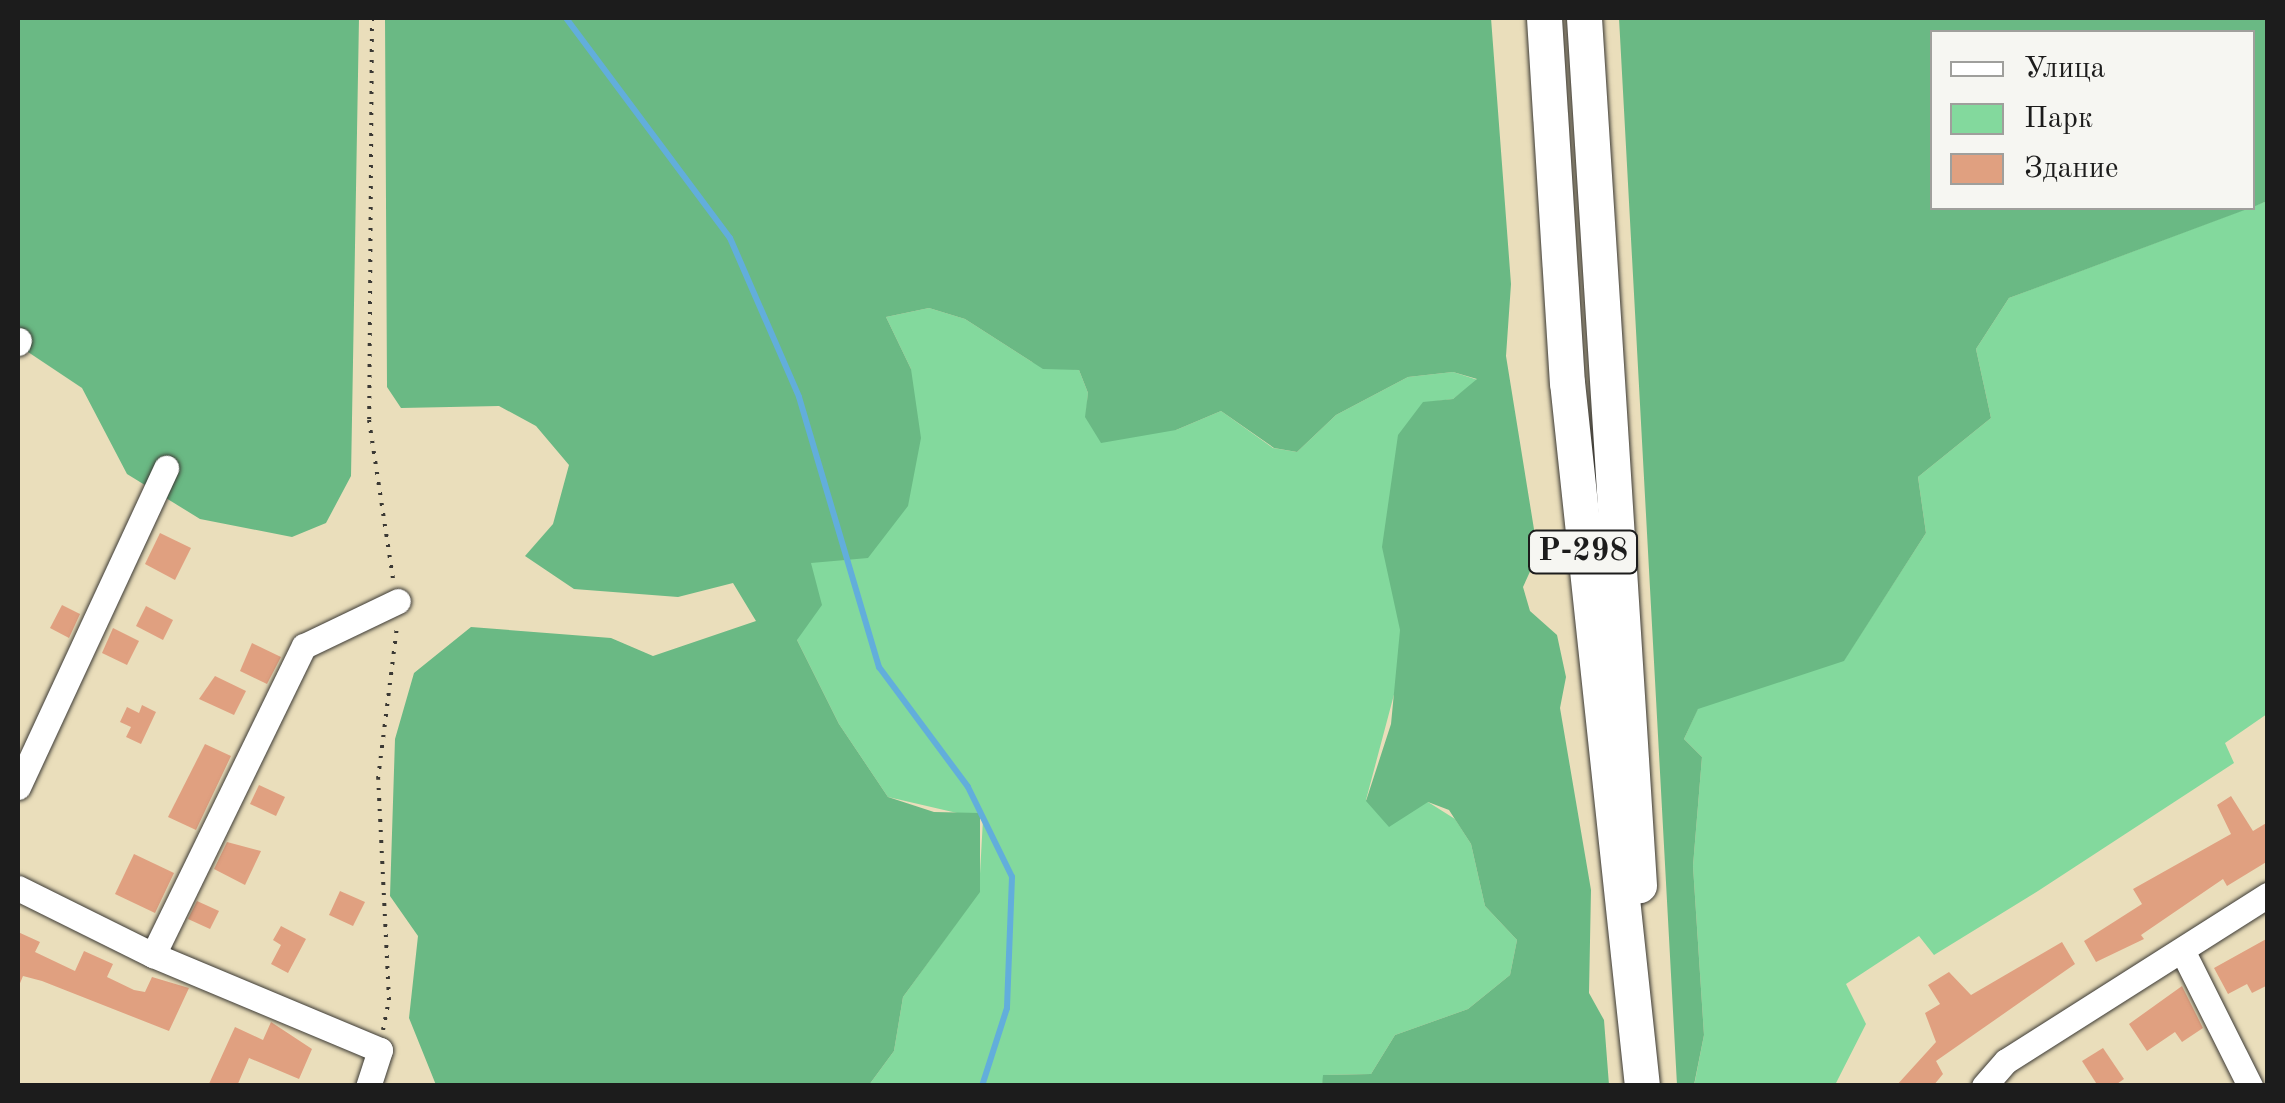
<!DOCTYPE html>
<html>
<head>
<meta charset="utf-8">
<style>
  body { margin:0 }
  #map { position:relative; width:2285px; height:1103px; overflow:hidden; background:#eadebb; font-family:"Old Standard TT",serif }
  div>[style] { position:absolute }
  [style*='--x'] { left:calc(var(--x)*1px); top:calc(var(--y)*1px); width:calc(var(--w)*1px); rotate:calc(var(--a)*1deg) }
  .green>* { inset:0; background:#83d99d }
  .forest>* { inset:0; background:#6ab984 }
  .stream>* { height:6px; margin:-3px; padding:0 3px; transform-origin:3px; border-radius:3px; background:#62aedb }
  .building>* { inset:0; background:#e0a080 }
  .path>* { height:4px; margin-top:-2px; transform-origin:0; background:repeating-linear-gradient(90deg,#3b3934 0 2.5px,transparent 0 10.5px) }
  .roads { filter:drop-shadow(0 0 2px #3b3934) drop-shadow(0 0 2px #3b3934) }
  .minor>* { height:25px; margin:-12.5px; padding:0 12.5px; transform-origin:12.5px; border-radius:12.5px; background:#fff }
  .highway>* { height:35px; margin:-17.5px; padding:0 17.5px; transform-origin:17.5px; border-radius:17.5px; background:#fff }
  span { translate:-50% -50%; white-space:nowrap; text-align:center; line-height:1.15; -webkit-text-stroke:8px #f6f6f2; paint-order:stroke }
  .shield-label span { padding:2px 8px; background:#f6f6f2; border:2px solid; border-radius:8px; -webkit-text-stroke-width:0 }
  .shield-label { font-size:32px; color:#1c1c1c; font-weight:700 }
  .frame { position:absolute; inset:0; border:20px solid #1c1c1c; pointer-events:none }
  .legend { position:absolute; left:1930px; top:30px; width:325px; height:180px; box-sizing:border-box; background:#f6f6f2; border:2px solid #9f9f9c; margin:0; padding:12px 18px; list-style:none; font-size:30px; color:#1c1c1c }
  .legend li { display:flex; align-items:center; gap:20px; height:50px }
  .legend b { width:50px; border:2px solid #9f9f9c }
</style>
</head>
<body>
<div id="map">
  <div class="green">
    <i style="clip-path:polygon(2267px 201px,2267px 714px,2225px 743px,2234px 763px,2038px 891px,1934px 955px,1919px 936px,1846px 984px,1866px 1024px,1835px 1085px,1694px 1086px,1704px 1035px,1693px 866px,1702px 757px,1684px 739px,1698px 708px,1844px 660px,1926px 533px,1918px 477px,1991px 418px,1976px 349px,2009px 298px)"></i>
    <i style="clip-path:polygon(929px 308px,965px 319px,1032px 362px,1079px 370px,1088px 393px,1086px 417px,1176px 430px,1221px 411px,1273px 448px,1297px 452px,1336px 415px,1408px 377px,1453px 372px,1478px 380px,1453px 399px,1423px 403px,1409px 638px,1366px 800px,1428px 802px,1455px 819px,1471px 844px,1485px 906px,1517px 940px,1510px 975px,1468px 1009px,1395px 1035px,1371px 1074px,1324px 1075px,1322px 1085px,869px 1085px,894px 1051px,903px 997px,979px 892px,983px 819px,888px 797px,839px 724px,797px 640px,811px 563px,911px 369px,886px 317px)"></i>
  </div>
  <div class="forest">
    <i style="clip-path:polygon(18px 18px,359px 18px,351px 476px,326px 523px,292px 537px,200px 519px,127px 474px,82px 388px,28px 352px,18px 337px)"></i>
    <i style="clip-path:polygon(385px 18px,1491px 18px,1511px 284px,1506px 356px,1538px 554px,1523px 587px,1530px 611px,1557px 635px,1566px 677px,1560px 708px,1591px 890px,1589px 993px,1604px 1020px,1609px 1085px,1322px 1085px,1323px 1075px,1371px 1074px,1395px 1035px,1468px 1009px,1510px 975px,1517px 940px,1485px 906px,1471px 844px,1449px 810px,1428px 802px,1389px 827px,1366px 801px,1391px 724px,1400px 630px,1382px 547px,1398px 435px,1423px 402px,1453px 399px,1477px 379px,1453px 372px,1408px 377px,1336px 415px,1297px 452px,1274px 448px,1221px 411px,1176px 430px,1101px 443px,1085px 417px,1088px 393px,1079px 370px,1043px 369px,965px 319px,929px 308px,886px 317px,911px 369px,921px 438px,908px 506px,868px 558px,811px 563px,822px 605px,797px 640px,839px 724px,888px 797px,934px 812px,980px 813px,980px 892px,903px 997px,894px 1051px,869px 1085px,436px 1085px,409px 1018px,418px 936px,390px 896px,395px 739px,414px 673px,471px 627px,611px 638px,653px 656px,756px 621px,733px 583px,678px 597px,574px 589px,525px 556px,553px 524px,569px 465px,536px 426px,499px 406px,401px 408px,387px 387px)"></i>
    <i style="clip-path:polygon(1619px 18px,2267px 18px,2267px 201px,2253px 207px,2252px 32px,1932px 32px,1932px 208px,2250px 208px,2009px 298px,1976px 349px,1991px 418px,1918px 477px,1926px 533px,1844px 661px,1698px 709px,1684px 739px,1702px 757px,1693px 866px,1704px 1035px,1694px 1085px,1677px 1085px)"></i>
  </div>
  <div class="stream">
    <i style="--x:566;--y:18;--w:274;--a:53.3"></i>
    <i style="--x:730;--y:238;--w:173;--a:66.5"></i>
    <i style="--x:799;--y:397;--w:282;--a:73.5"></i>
    <i style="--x:879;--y:667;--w:149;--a:53.4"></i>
    <i style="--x:968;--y:787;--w:100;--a:63.9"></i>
    <i style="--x:1012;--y:877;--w:131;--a:92.2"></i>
    <i style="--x:1007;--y:1008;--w:82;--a:107.8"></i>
  </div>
  <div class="building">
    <i style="clip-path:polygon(160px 533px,191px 548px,175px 580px,145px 564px)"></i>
    <i style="clip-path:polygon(62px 605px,80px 614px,69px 638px,50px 628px)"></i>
    <i style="clip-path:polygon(146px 606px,173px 620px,163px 640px,136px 626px)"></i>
    <i style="clip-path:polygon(113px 628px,139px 641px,127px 665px,102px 653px)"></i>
    <i style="clip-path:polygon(252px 643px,281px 657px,267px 684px,240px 671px)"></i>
    <i style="clip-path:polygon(215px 676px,246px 691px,234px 715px,199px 699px)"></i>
    <i style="clip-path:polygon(142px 705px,156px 712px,141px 744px,126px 737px,131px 727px,120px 722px,127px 707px,139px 713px)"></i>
    <i style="clip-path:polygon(205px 744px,231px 756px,196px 830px,168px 817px)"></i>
    <i style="clip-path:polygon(259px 785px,285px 797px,276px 816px,250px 804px)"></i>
    <i style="clip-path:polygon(2231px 796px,2253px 831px,2268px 822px,2268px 861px,2227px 886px,2223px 879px,2141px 935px,2144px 939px,2096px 962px,2084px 941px,2142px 904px,2133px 889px,2231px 834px,2217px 805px)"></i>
    <i style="clip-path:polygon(227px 842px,261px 851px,245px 885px,214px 869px)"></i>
    <i style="clip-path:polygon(134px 854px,174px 873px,155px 913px,115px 894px)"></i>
    <i style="clip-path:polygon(340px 891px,365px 902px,353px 926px,329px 915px)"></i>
    <i style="clip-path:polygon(197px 901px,219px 911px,210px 929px,188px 919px)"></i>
    <i style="clip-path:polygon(281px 926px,306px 939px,288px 973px,271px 964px,281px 945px,273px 940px)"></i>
    <i style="clip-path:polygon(18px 932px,40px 942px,35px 952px,75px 971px,84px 951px,113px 964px,107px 977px,134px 990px,145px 992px,152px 977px,189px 988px,169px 1031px,42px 981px,23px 976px,18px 988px)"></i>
    <i style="clip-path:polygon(2268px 938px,2268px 985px,2252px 993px,2247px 984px,2228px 994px,2214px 968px)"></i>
    <i style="clip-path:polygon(2062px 942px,2075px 964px,1936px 1061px,1943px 1074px,1933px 1086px,1896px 1086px,1936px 1042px,1925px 1013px,1940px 1004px,1928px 985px,1949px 972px,1971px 995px)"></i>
    <i style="clip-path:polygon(2182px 986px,2203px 1028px,2182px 1042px,2175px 1032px,2147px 1051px,2129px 1024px)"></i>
    <i style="clip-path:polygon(271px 1022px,312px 1049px,299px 1079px,249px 1058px,237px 1086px,208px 1086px,235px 1027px,263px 1040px)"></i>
    <i style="clip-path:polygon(2103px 1048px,2124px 1079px,2114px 1086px,2098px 1086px,2082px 1061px)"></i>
  </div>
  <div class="path">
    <i style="--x:372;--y:18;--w:402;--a:90.4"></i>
    <i style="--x:369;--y:420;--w:160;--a:81.4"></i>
    <i style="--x:383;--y:1030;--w:31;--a:-79"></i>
    <i style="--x:389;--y:1000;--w:221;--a:-92.8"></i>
    <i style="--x:378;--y:779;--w:153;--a:-82.9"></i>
  </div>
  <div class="roads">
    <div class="minor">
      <i style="--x:18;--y:343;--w:3;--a:-72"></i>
      <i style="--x:18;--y:787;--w:352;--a:-65.1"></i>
      <i style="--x:18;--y:888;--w:151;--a:26.4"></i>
      <i style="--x:153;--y:955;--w:246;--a:22.7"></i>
      <i style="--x:380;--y:1050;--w:38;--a:108"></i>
      <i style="--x:2183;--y:952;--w:150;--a:63.4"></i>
      <i style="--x:153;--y:955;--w:344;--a:-64"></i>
      <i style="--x:304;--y:646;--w:104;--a:-25.6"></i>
      <i style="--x:1984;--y:1086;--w:33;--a:-49"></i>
      <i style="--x:2006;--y:1061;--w:310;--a:-32.4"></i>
    </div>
    <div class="highway">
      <i style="--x:1544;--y:18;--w:365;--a:86.4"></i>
      <i style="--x:1567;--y:382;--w:708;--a:83.92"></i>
      <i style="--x:1584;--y:18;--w:869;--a:86.37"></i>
    </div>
  </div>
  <div class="shield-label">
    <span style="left:1583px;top:552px">Р-298</span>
  </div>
  <div class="frame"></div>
  <ul class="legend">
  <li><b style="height:12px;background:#fff"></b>Улица</li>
  <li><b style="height:28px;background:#83d99d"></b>Парк</li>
  <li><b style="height:28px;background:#e0a080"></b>Здание</li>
  </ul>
</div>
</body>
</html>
